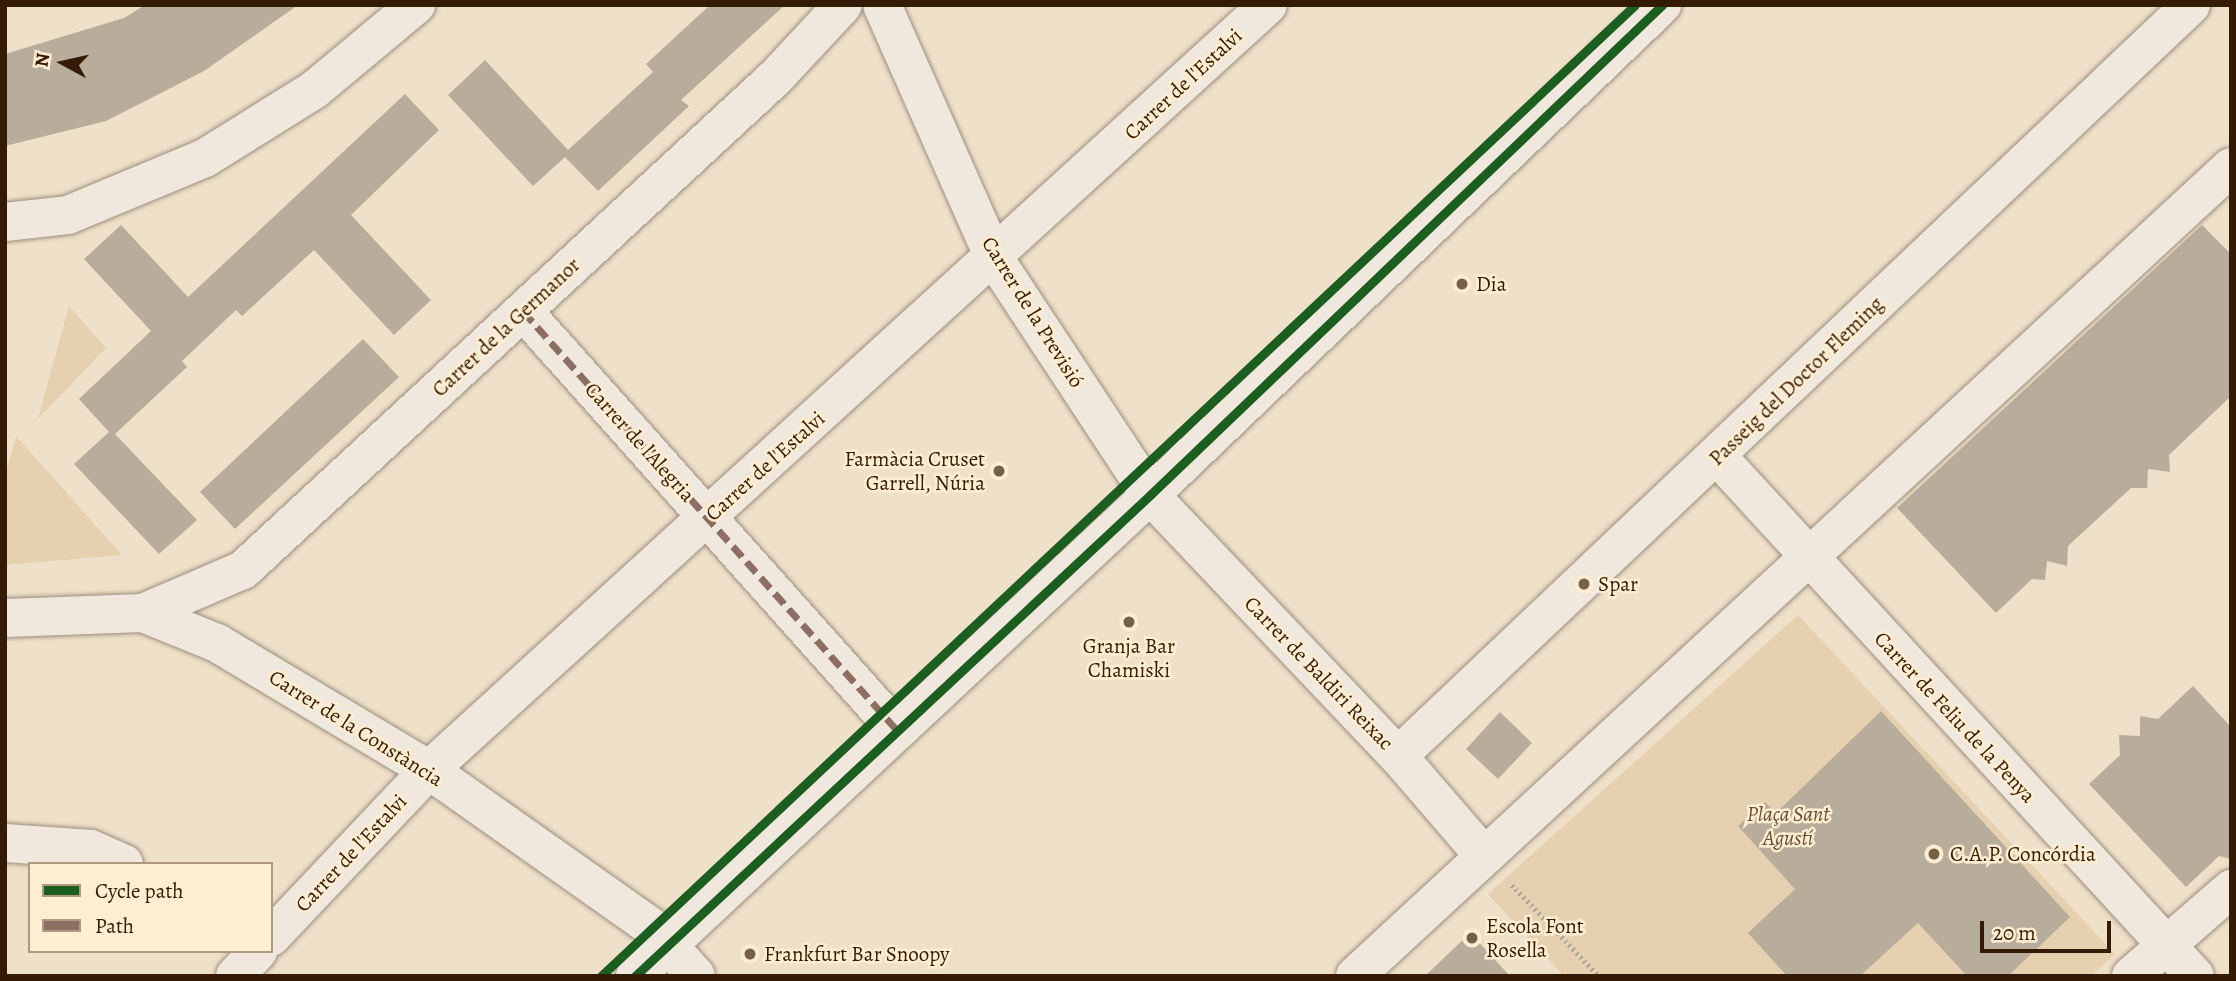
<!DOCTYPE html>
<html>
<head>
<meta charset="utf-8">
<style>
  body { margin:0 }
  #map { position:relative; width:2236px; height:981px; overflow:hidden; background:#efe0c9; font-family:Alegreya,serif }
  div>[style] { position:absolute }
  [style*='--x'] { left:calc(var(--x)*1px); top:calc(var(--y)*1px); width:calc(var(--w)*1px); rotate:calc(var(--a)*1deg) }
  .green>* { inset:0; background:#e5d0af }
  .building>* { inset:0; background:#b8ac9b }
  .path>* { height:4.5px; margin-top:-2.25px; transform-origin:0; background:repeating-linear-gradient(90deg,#aba398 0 2px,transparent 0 5.5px) }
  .roads { filter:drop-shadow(0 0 2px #9b8f7f) drop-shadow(0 0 2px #9b8f7f) }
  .street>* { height:38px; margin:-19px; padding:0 19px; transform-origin:19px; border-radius:19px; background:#f0e8dd }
  .secondary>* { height:38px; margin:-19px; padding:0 19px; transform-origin:19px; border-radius:19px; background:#f0e8dd }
  .quiet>* { height:7px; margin-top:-3.5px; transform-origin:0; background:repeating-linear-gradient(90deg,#8d6e63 0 14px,transparent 0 21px) }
  .cycleway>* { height:9px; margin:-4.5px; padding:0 4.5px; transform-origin:4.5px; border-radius:4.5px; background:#1b5e20 }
  .dots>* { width:19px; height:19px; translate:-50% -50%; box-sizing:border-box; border:4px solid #ffedd2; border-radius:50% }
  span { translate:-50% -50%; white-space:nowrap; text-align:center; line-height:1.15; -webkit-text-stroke:5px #ffedd2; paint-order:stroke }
  .street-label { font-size:21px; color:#341b05 }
  .poi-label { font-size:21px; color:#341b05 }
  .left { translate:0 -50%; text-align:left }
  .right { translate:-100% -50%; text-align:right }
  .park-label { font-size:21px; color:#664d32; font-style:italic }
  .frame { position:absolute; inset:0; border:7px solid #341b05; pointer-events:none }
  .legend { position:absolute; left:28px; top:862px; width:245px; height:91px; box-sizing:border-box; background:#ffedd2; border:2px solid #ae9980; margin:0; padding:9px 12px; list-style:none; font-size:21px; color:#341b05 }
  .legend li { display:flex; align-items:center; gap:14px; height:35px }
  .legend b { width:35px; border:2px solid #ae9980 }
  .north { position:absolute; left:28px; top:28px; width:70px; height:70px; -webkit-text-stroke:5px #ffedd2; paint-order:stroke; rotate:278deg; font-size:19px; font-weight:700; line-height:28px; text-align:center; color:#341b05 }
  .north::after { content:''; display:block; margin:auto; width:24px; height:32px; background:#341b05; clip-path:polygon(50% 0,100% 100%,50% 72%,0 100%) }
  .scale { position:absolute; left:1980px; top:921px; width:131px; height:32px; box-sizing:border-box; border:4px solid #341b05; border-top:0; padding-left:9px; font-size:21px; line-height:24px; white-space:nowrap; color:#341b05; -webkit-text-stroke:5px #ffedd2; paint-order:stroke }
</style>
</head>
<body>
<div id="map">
  <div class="green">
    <i style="clip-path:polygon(69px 306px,106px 348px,38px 419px)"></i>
    <i style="clip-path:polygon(16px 436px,122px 555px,5px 565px,5px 478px)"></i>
    <i style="clip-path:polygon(1798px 615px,2115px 954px,2091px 976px,1564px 976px,1488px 894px)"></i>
  </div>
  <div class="building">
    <i style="clip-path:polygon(145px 5px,298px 5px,204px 71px,106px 121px,5px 146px,5px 54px,124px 18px)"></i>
    <i style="clip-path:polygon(710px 5px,785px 5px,681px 100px,689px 106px,598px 191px,565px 157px,533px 186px,448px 95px,485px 60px,568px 150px,653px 72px,646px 64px)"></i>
    <i style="clip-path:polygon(405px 94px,439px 130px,351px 215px,431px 300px,394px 335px,314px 250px,242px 316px,236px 310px,182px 361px,187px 367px,115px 434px,197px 520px,159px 554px,74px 464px,109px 432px,79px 399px,151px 331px,84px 259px,121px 225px,188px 297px)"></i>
    <i style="clip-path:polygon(2202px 225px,2231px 254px,2231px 396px,2169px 455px,2170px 472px,2148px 469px,2147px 488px,2131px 488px,2068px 546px,2067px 566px,2047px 561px,2045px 580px,2032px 579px,1996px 613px,1897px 508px)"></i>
    <i style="clip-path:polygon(363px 339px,399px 377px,235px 529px,200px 492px)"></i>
    <i style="clip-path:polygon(2193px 686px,2231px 727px,2231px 859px,2219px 856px,2186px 887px,2089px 784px,2120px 755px,2119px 735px,2140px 736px,2140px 716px,2158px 719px)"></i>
    <i style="clip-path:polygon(1881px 711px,2070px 917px,2008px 976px,1967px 976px,1918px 923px,1860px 976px,1787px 976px,1748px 933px,1795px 889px,1738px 826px,1765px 802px,1776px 813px)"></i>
    <i style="clip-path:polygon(1500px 712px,1532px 743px,1498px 779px,1466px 749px)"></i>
    <i style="clip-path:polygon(1470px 933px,1510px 976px,1425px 976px)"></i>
  </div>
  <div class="path">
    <i style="--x:1512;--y:885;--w:126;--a:46.3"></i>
  </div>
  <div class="roads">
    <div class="street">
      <i style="--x:882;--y:5;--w:277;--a:66.1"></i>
      <i style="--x:994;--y:258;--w:284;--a:56.6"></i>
      <i style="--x:1150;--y:495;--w:360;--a:46.5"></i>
      <i style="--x:1398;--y:756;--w:132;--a:49.3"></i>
      <i style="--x:5;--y:222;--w:63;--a:-6.3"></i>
      <i style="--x:68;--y:215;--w:148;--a:-22.6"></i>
      <i style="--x:205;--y:158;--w:128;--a:-32"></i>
      <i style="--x:314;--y:90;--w:133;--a:-39.8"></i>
      <i style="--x:523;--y:311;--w:562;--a:48.25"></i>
      <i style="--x:1717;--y:456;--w:706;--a:47.41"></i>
      <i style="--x:143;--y:613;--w:109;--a:-23.3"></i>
      <i style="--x:243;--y:570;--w:726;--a:-42.77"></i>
      <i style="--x:776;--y:77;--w:98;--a:-47.1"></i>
      <i style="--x:5;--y:618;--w:138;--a:-2.1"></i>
      <i style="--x:143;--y:613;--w:80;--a:22.1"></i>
      <i style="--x:217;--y:643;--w:247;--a:30.9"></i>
      <i style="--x:429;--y:770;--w:274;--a:35.2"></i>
      <i style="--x:653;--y:928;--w:64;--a:48.1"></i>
      <i style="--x:1398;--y:756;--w:1092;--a:-43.44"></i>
      <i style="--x:5;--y:843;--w:86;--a:4"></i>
      <i style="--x:91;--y:849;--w:36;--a:24"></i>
      <i style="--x:271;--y:937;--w:230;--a:-46.6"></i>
      <i style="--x:429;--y:770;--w:1135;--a:-42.36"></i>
      <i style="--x:235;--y:976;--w:34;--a:-47"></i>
      <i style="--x:1355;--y:976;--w:1192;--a:-42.72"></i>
      <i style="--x:2131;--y:976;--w:133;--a:-41"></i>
    </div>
    <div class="secondary">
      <i style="--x:635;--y:976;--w:705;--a:-43.04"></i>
      <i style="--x:1150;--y:495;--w:709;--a:-43.74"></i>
    </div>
  </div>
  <div class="quiet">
    <i style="--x:523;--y:311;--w:562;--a:48.25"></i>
  </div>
  <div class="cycleway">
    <i style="--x:601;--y:976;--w:1418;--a:-43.2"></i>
    <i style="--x:635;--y:976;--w:705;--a:-43.04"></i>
    <i style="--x:1150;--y:495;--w:709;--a:-43.74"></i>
  </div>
  <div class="dots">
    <i style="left:1462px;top:284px;background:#75604a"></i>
    <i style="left:999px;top:471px;background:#75604a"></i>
    <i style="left:1584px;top:584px;background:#75604a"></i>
    <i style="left:1129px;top:622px;background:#75604a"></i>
    <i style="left:1934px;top:854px;background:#75604a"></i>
    <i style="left:1472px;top:938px;background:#75604a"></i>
    <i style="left:750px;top:954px;background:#75604a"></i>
  </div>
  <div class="street-label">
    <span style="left:1183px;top:84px;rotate:-43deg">Carrer de l'Estalvi</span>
    <span style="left:1033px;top:312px;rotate:58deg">Carrer de la Previsió</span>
    <span style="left:506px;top:327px;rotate:-43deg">Carrer de la Germanor</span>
    <span style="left:1796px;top:381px;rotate:-44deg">Passeig del Doctor Fleming</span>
    <span style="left:640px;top:442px;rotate:48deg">Carrer de l'Alegria</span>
    <span style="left:765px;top:466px;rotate:-42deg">Carrer de l'Estalvi</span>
    <span style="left:1319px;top:673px;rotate:46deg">Carrer de Baldiri Reixac</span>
    <span style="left:1955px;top:717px;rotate:47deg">Carrer de Feliu de la Penya</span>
    <span style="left:356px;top:728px;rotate:32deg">Carrer de la Constància</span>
    <span style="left:351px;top:853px;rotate:-47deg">Carrer de l'Estalvi</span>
  </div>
  <div class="poi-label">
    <span class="left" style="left:1476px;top:284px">Dia</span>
    <span class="right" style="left:985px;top:471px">Farmàcia Cruset<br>Garrell, Núria</span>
    <span class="left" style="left:1598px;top:584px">Spar</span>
    <span style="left:1129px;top:658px">Granja Bar<br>Chamiski</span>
    <span class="left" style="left:1950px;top:854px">C.A.P. Concórdia</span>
    <span class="left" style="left:1486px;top:938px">Escola Font<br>Rosella</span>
    <span class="left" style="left:764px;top:954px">Frankfurt Bar Snoopy</span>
  </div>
  <div class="park-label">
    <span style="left:1788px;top:826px">Plaça Sant<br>Agustí</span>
  </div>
  <div class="frame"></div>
  <ul class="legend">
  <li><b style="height:9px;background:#1b5e20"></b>Cycle path</li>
  <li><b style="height:9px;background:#8d6e63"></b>Path</li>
  </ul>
  <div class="north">N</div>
  <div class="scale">20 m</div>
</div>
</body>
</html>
